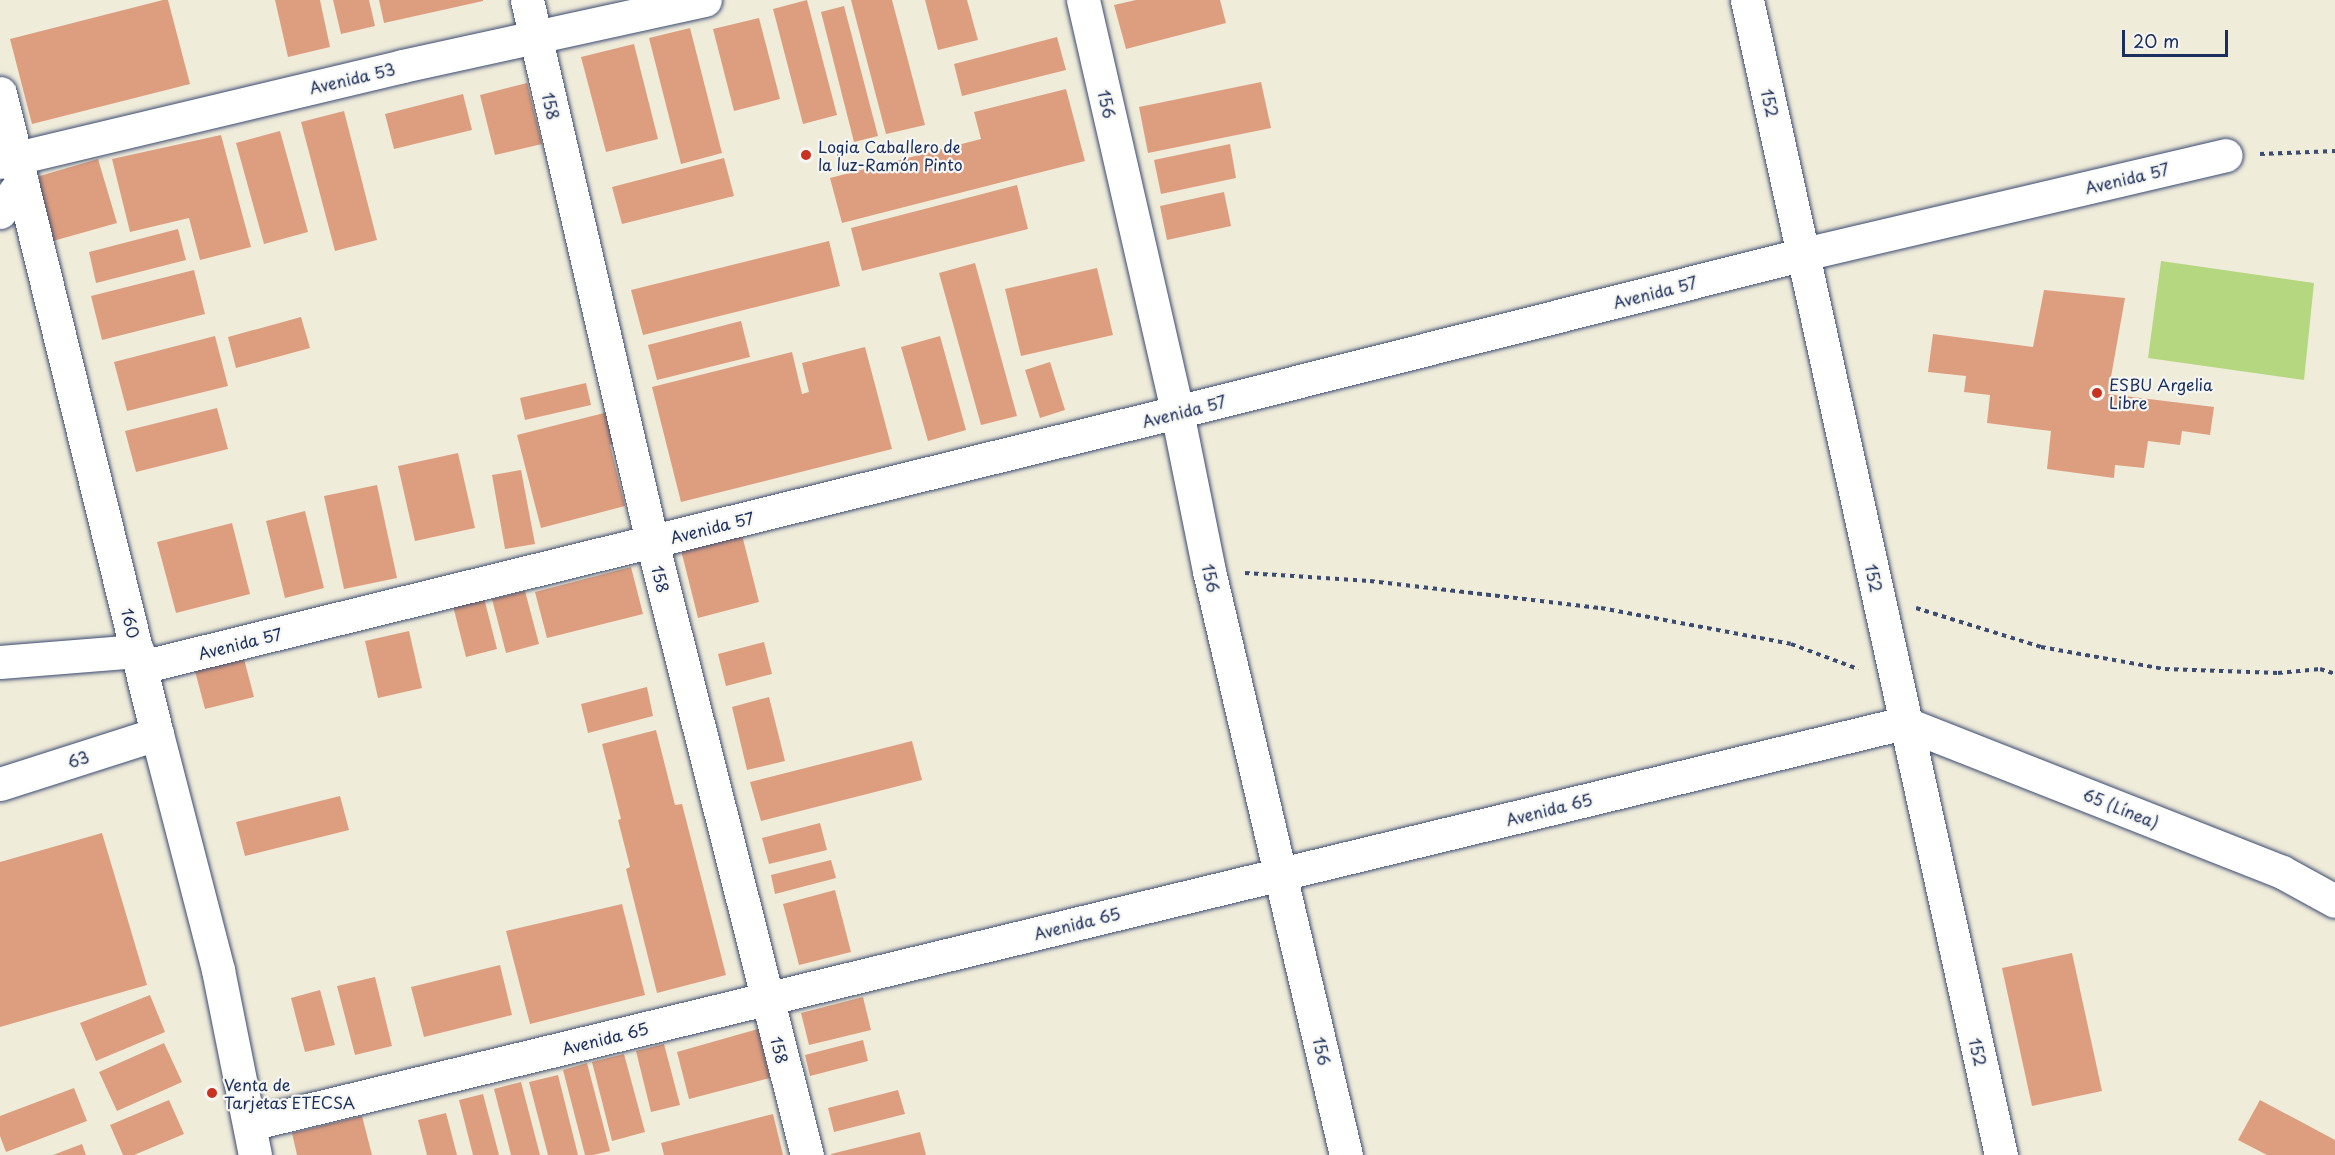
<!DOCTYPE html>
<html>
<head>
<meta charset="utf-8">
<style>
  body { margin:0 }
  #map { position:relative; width:2335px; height:1155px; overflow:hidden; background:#f0ecda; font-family:"Playpen Sans",sans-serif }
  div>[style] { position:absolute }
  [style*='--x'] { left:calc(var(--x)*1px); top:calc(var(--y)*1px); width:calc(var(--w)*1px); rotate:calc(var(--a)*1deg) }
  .green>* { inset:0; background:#b5d77f }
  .building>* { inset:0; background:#dd9e7f }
  .path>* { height:4px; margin-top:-2px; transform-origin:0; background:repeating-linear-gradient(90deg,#3b4b71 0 4.5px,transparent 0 9px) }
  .roads { filter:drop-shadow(0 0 2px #3b4b71) drop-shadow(0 0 2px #3b4b71) }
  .minor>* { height:33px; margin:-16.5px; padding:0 16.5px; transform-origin:16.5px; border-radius:16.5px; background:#fff }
  .major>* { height:33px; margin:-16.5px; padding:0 16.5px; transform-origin:16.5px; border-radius:16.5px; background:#fff }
  .dots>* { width:16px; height:16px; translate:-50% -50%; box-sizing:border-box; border:3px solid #f6f6f2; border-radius:50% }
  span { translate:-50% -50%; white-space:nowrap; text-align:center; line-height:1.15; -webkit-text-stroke:4.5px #f6f6f2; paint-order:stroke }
  .street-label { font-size:16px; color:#1b2f5e }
  .poi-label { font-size:16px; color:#1b2f5e }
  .left { translate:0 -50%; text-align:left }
  .scale { position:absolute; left:2122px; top:30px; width:106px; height:27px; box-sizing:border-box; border:3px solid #1b2f5e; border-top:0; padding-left:8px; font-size:18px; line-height:21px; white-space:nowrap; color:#1b2f5e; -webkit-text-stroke:4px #f6f6f2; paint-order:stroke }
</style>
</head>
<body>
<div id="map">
  <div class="green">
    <i style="clip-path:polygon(2161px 261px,2314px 283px,2304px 380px,2148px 358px)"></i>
  </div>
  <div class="building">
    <i style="clip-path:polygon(163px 0,168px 0,190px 84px,32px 124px,10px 39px)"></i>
    <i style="clip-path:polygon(275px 0,320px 0,330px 47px,288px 57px)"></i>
    <i style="clip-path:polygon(333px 0,369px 0,375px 26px,341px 34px)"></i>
    <i style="clip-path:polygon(379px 0,483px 0,483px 1px,384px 23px)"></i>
    <i style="clip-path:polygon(807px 0,837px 115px,803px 124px,773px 9px)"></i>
    <i style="clip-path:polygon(851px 0,892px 0,925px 125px,886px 134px)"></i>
    <i style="clip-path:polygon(925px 0,967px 0,978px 40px,938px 50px)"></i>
    <i style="clip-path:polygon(1136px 0,1220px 0,1226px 23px,1126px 49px,1114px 5px)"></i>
    <i style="clip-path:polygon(844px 6px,878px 136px,854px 142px,821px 12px)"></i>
    <i style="clip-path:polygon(759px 18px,780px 99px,734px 111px,713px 29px)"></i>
    <i style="clip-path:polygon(690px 28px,722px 153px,681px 164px,649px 38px)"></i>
    <i style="clip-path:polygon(1057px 37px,1066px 70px,962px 96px,954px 64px)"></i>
    <i style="clip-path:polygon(634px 44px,658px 139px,606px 152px,581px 57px)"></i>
    <i style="clip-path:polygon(1261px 82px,1271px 128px,1148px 153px,1139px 107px)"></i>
    <i style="clip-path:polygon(527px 83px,542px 144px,495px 155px,480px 95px)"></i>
    <i style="clip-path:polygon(1066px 89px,1085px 161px,842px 223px,830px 178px,981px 139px,974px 112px)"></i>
    <i style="clip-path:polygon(463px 94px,472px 130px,394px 149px,385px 114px)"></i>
    <i style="clip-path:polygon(344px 111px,377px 240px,335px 251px,301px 122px)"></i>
    <i style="clip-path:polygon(280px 131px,308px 232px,264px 244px,236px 143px)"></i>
    <i style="clip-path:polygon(221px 135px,251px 247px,200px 260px,189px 218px,130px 232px,112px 159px)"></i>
    <i style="clip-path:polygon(1230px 144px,1236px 178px,1161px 194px,1154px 160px)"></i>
    <i style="clip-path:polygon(724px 158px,734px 196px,622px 224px,612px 187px)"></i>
    <i style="clip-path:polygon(98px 159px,117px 223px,53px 241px,33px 178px)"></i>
    <i style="clip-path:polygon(1017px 185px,1028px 229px,862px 271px,851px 228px)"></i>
    <i style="clip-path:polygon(1224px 192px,1231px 226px,1167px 240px,1160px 206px)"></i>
    <i style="clip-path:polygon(178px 229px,186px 260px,96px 283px,89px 252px)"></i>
    <i style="clip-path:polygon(829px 241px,840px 286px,643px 335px,631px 290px)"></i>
    <i style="clip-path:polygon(975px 263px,1017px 416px,981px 425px,939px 273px)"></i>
    <i style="clip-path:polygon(1097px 268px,1113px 335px,1021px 356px,1005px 289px)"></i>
    <i style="clip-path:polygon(194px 270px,205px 314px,102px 340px,91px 296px)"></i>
    <i style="clip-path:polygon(2044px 290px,2125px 298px,2108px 394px,2214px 407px,2210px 435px,2182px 431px,2180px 445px,2148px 441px,2144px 468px,2115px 465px,2114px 478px,2047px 469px,2051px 431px,1987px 423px,1990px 395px,1964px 392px,1966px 376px,1928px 372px,1933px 334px,2033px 347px)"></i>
    <i style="clip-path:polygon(301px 317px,310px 348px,236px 368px,228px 337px)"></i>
    <i style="clip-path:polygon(741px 321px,750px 357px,657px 380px,648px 345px)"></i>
    <i style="clip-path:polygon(215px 336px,228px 386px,127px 411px,114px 362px)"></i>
    <i style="clip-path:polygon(940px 336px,966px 430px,928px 441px,901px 347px)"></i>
    <i style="clip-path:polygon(865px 347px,892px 449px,681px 502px,652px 387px,792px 352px,802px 394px,809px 392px,802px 363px)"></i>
    <i style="clip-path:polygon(1050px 362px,1065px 410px,1040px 418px,1025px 370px)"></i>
    <i style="clip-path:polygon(586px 383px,591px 405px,525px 420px,520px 398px)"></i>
    <i style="clip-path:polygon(217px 408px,228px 449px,136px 472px,125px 431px)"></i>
    <i style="clip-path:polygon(608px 412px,616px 443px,610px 445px,625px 506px,541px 528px,517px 435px)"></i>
    <i style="clip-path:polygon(458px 453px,475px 528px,415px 541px,398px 466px)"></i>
    <i style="clip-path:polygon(521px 470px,535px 544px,505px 549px,492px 475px)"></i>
    <i style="clip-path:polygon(377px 485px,397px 578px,344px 589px,324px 496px)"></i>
    <i style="clip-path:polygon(305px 511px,324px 588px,285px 598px,266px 521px)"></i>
    <i style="clip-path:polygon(232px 523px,250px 594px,176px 613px,157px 542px)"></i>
    <i style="clip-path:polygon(742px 535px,759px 602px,698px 618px,681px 550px)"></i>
    <i style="clip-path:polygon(631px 567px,643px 614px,547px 638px,535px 592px)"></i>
    <i style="clip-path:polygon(525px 591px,539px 644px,506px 653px,492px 599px)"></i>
    <i style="clip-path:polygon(484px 598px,497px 649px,466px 657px,453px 606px)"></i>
    <i style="clip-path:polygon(409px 631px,422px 688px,378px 698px,365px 641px)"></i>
    <i style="clip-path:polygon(764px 642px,772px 674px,726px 686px,718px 654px)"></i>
    <i style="clip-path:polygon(244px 659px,254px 697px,205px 709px,195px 671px)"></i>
    <i style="clip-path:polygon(647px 687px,653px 716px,588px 733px,581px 704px)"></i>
    <i style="clip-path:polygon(769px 697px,785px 761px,747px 770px,732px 707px)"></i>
    <i style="clip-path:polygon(656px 730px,675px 805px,682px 804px,726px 975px,657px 993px,626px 869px,630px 867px,618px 820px,621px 819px,602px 744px)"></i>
    <i style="clip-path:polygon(912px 741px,922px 780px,761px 821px,750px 782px)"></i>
    <i style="clip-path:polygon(340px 796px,349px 830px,245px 856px,236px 822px)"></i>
    <i style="clip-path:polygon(820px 823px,827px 850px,769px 864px,762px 838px)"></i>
    <i style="clip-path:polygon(102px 833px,147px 985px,0 1027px,0 862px)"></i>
    <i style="clip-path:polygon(831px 860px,836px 878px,775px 894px,771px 875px)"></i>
    <i style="clip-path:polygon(835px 890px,851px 952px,799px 965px,783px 904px)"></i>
    <i style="clip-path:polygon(622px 904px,645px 995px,530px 1024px,506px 931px)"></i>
    <i style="clip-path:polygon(2072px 953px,2102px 1091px,2032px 1106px,2002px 968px)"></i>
    <i style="clip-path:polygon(500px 965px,512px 1015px,424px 1037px,411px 987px)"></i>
    <i style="clip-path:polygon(375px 977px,392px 1046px,355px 1055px,337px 986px)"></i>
    <i style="clip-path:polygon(320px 990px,335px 1045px,305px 1052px,291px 998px)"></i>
    <i style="clip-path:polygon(150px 995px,165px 1032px,96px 1061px,80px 1023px)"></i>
    <i style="clip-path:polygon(863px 997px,871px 1030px,809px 1045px,801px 1013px)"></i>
    <i style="clip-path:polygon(758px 1029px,770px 1078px,689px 1099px,677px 1052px)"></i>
    <i style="clip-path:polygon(863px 1040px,868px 1061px,810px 1076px,805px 1055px)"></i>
    <i style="clip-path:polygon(164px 1043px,182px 1082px,117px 1111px,99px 1072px)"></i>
    <i style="clip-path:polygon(664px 1044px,680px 1105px,651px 1112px,636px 1051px)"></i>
    <i style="clip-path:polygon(624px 1054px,645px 1132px,612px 1141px,592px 1062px)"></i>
    <i style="clip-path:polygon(587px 1063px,610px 1151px,593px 1155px,585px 1155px,563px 1070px)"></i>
    <i style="clip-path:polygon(558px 1075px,578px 1155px,548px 1155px,529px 1082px)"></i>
    <i style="clip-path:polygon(521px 1082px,540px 1155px,511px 1155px,494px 1089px)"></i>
    <i style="clip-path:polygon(74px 1088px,87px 1121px,6px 1152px,0 1136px,0 1116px)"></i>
    <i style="clip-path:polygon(898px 1090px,905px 1114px,834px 1132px,828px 1108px)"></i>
    <i style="clip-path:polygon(483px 1094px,499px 1155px,473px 1155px,459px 1100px)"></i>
    <i style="clip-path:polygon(169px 1100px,184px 1134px,134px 1155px,123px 1155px,110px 1125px)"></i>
    <i style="clip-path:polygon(2260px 1100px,2335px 1140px,2335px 1155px,2267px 1155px,2238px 1140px)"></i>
    <i style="clip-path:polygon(446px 1113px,457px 1155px,427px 1155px,418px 1120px)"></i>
    <i style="clip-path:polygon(773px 1114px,783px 1155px,664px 1155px,661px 1143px)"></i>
    <i style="clip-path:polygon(362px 1116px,372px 1155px,297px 1155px,292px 1133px)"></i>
    <i style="clip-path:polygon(920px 1132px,926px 1155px,831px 1155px,831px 1154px)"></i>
    <i style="clip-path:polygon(82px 1144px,86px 1155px,53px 1155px)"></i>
  </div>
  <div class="path">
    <i style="--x:2260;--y:154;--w:75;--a:-2.3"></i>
    <i style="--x:1245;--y:573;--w:125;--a:3.7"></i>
    <i style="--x:1370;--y:581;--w:233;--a:6.7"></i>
    <i style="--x:1601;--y:608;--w:193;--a:10.7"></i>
    <i style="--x:1791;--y:644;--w:72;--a:20.5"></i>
    <i style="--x:1916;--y:608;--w:131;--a:17.3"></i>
    <i style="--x:2041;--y:647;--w:126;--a:10.1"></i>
    <i style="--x:2165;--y:669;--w:113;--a:2"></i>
    <i style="--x:2278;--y:673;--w:42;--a:-5.4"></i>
    <i style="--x:2320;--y:669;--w:16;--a:18"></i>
  </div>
  <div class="roads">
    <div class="minor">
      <i style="--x:1083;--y:0;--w:423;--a:77.1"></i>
      <i style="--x:1177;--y:412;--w:162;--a:78.6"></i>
      <i style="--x:1209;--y:571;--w:600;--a:76.8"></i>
      <i style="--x:1747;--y:0;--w:1183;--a:77.6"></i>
      <i style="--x:0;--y:162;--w:413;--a:-13.4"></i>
      <i style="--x:402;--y:66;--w:310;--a:-12.3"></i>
      <i style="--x:0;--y:212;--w:37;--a:-54"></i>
      <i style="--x:0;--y:662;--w:138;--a:-4.6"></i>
      <i style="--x:141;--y:667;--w:1067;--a:-13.83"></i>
      <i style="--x:1177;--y:412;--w:647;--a:-14.14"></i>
      <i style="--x:1804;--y:254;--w:433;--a:-13.2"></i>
      <i style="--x:0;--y:784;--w:165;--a:-17.7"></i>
      <i style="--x:250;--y:1124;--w:1702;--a:-13.63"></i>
      <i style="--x:1904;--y:723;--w:406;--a:21.5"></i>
      <i style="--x:2282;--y:872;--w:60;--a:28.7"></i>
    </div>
    <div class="major">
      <i style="--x:527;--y:0;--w:556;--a:77.01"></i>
      <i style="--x:652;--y:542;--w:632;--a:75.81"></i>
      <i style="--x:0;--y:93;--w:660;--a:76.24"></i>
      <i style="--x:157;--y:734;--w:244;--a:75.5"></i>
      <i style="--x:218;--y:970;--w:189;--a:78.7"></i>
    </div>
  </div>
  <div class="dots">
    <i style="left:806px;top:155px;background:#c8321e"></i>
    <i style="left:2097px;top:393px;background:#c8321e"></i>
    <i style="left:212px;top:1093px;background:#c8321e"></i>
  </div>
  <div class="street-label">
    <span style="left:352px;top:78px;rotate:-13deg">Avenida 53</span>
    <span style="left:1770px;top:103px;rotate:77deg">152</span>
    <span style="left:1107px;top:104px;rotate:77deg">156</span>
    <span style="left:551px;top:106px;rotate:77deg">158</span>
    <span style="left:2127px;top:178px;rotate:-13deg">Avenida 57</span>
    <span style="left:1655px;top:292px;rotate:-14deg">Avenida 57</span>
    <span style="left:1184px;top:411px;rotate:-14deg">Avenida 57</span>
    <span style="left:712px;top:527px;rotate:-14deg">Avenida 57</span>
    <span style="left:1211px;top:578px;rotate:77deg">156</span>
    <span style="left:1874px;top:578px;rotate:78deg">152</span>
    <span style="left:661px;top:579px;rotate:76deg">158</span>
    <span style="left:131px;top:623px;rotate:76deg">160</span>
    <span style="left:240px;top:643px;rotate:-14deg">Avenida 57</span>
    <span style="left:78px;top:759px;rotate:-18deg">63</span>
    <span style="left:2121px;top:808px;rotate:22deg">65 (Línea)</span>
    <span style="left:1549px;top:809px;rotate:-14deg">Avenida 65</span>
    <span style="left:1077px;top:923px;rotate:-14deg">Avenida 65</span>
    <span style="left:605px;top:1038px;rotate:-14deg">Avenida 65</span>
    <span style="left:780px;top:1050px;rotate:76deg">158</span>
    <span style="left:1322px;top:1051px;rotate:77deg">156</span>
    <span style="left:1978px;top:1052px;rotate:77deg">152</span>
  </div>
  <div class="poi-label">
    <span class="left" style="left:818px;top:155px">Logia Caballero de<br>la luz-Ramón Pinto</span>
    <span class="left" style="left:2109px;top:393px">ESBU Argelia<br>Libre</span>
    <span class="left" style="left:224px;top:1093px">Venta de<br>Tarjetas ETECSA</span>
  </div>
  <div class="scale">20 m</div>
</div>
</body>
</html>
